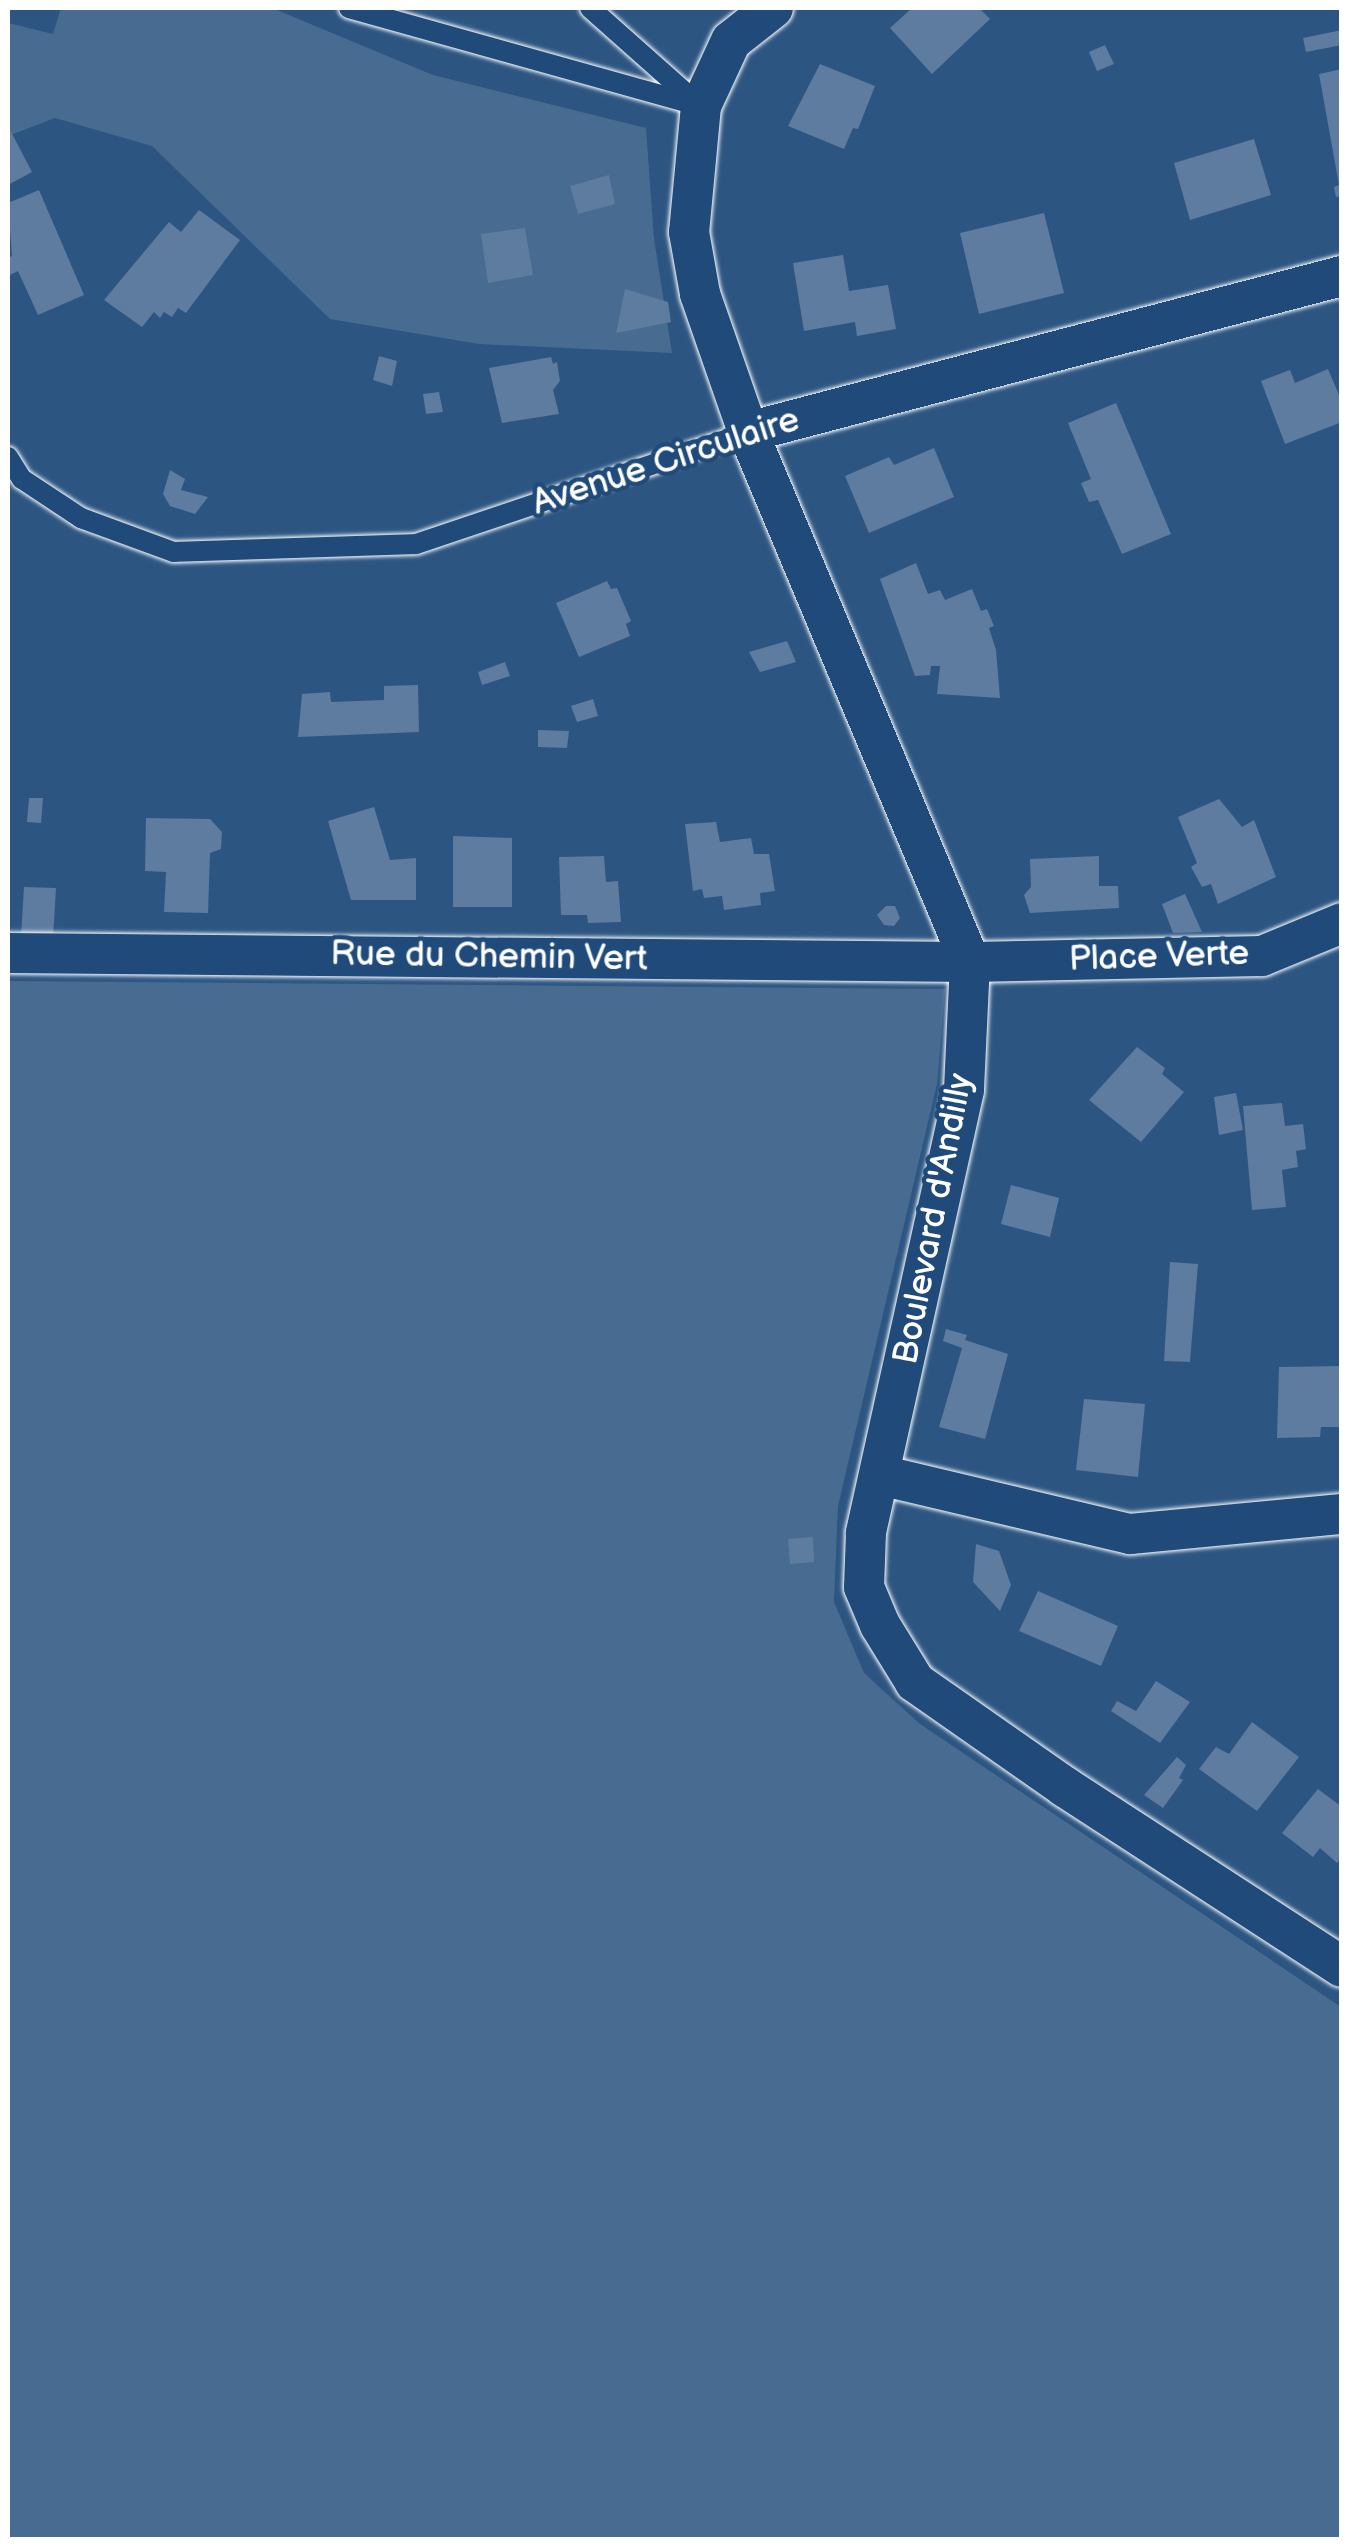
<!DOCTYPE html>
<html>
<head>
<meta charset="utf-8">
<style>
  body { margin:0 }
  #map { position:relative; width:1349px; height:2547px; overflow:hidden; background:#2c5582; font-family:"Balsamiq Sans",sans-serif }
  div>[style] { position:absolute }
  [style*='--x'] { left:calc(var(--x)*1px); top:calc(var(--y)*1px); width:calc(var(--w)*1px); rotate:calc(var(--a)*1deg) }
  .green>* { inset:0; background:#486b92 }
  .building>* { inset:0; background:#5e7c9f }
  .roads { filter:drop-shadow(0 0 2px #fff) drop-shadow(0 0 2px #fff) }
  .service>* { height:20px; margin:-10px; padding:0 10px; transform-origin:10px; border-radius:10px; background:#1f4a7a }
  .minor>* { height:40px; margin:-20px; padding:0 20px; transform-origin:20px; border-radius:20px; background:#1f4a7a }
  span { translate:-50% -50%; white-space:nowrap; text-align:center; line-height:1.15; -webkit-text-stroke:9px #1f4a7a; paint-order:stroke }
  .street-label { font-size:35px; color:#fff }
  .frame { position:absolute; inset:0; border:10px solid #fff; pointer-events:none }
</style>
</head>
<body>
<div id="map">
  <div class="green">
    <i style="clip-path:polygon(61px 8px,272px 8px,433px 75px,646px 128px,654px 239px,672px 353px,479px 344px,330px 319px,152px 146px,55px 118px,8px 136px,8px 23px,53px 34px)"></i>
    <i style="clip-path:polygon(8px 981px,945px 989px,937px 1084px,838px 1506px,834px 1602px,864px 1673px,920px 1724px,1341px 2007px,1341px 2539px,8px 2540px)"></i>
  </div>
  <div class="building">
    <i style="clip-path:polygon(912px 8px,979px 8px,990px 19px,932px 74px,890px 28px)"></i>
    <i style="clip-path:polygon(1342px 30px,1342px 45px,1306px 52px,1303px 38px)"></i>
    <i style="clip-path:polygon(1105px 45px,1114px 64px,1097px 71px,1089px 52px)"></i>
    <i style="clip-path:polygon(820px 64px,875px 86px,858px 129px,853px 128px,844px 149px,788px 126px)"></i>
    <i style="clip-path:polygon(1342px 69px,1342px 196px,1336px 197px,1334px 187px,1339px 185px,1319px 74px)"></i>
    <i style="clip-path:polygon(8px 126px,32px 172px,8px 185px)"></i>
    <i style="clip-path:polygon(1254px 139px,1271px 195px,1190px 220px,1174px 163px)"></i>
    <i style="clip-path:polygon(609px 175px,615px 204px,578px 214px,570px 186px)"></i>
    <i style="clip-path:polygon(39px 190px,84px 295px,38px 315px,18px 271px,8px 276px,8px 258px,12px 256px,8px 203px)"></i>
    <i style="clip-path:polygon(199px 210px,240px 240px,186px 313px,178px 308px,172px 317px,164px 312px,160px 318px,154px 312px,142px 327px,104px 300px,169px 222px,181px 232px)"></i>
    <i style="clip-path:polygon(1044px 213px,1064px 293px,979px 314px,960px 233px)"></i>
    <i style="clip-path:polygon(525px 228px,533px 275px,488px 283px,481px 234px)"></i>
    <i style="clip-path:polygon(843px 255px,849px 291px,888px 285px,896px 329px,857px 336px,855px 322px,804px 331px,793px 263px)"></i>
    <i style="clip-path:polygon(625px 289px,668px 302px,671px 322px,616px 333px)"></i>
    <i style="clip-path:polygon(379px 356px,397px 361px,392px 386px,373px 380px)"></i>
    <i style="clip-path:polygon(551px 357px,553px 364px,557px 362px,560px 381px,553px 390px,559px 414px,502px 423px,489px 368px)"></i>
    <i style="clip-path:polygon(1328px 369px,1342px 402px,1342px 422px,1285px 444px,1261px 381px,1290px 370px,1295px 383px)"></i>
    <i style="clip-path:polygon(439px 392px,443px 412px,426px 414px,423px 394px)"></i>
    <i style="clip-path:polygon(1116px 403px,1171px 534px,1122px 554px,1098px 500px,1089px 502px,1081px 483px,1091px 479px,1068px 423px)"></i>
    <i style="clip-path:polygon(934px 448px,954px 497px,869px 533px,845px 476px,889px 457px,894px 465px)"></i>
    <i style="clip-path:polygon(170px 470px,185px 479px,181px 490px,208px 497px,195px 514px,170px 506px,163px 494px)"></i>
    <i style="clip-path:polygon(916px 563px,928px 594px,940px 590px,945px 600px,972px 589px,981px 611px,987px 609px,994px 626px,989px 628px,996px 650px,1000px 698px,937px 694px,940px 666px,931px 666px,930px 675px,915px 676px,880px 579px)"></i>
    <i style="clip-path:polygon(607px 581px,611px 589px,617px 588px,631px 621px,626px 624px,630px 636px,579px 657px,556px 603px)"></i>
    <i style="clip-path:polygon(787px 641px,796px 662px,760px 672px,749px 652px)"></i>
    <i style="clip-path:polygon(505px 662px,510px 676px,482px 685px,478px 672px)"></i>
    <i style="clip-path:polygon(418px 685px,419px 732px,298px 737px,302px 694px,330px 692px,331px 702px,384px 700px,384px 686px)"></i>
    <i style="clip-path:polygon(593px 699px,598px 716px,577px 722px,571px 706px)"></i>
    <i style="clip-path:polygon(538px 730px,569px 731px,567px 748px,538px 747px)"></i>
    <i style="clip-path:polygon(29px 798px,43px 798px,41px 823px,27px 822px)"></i>
    <i style="clip-path:polygon(1219px 799px,1242px 827px,1254px 820px,1276px 877px,1218px 904px,1211px 884px,1202px 887px,1191px 867px,1197px 863px,1178px 817px)"></i>
    <i style="clip-path:polygon(374px 807px,390px 860px,416px 858px,416px 900px,351px 900px,328px 821px)"></i>
    <i style="clip-path:polygon(146px 818px,210px 819px,222px 832px,221px 849px,210px 853px,208px 913px,164px 912px,166px 872px,145px 871px)"></i>
    <i style="clip-path:polygon(716px 822px,720px 842px,751px 838px,754px 854px,769px 854px,775px 891px,760px 893px,761px 905px,724px 910px,722px 896px,704px 898px,702px 889px,693px 891px,685px 824px)"></i>
    <i style="clip-path:polygon(453px 836px,512px 838px,512px 907px,453px 907px)"></i>
    <i style="clip-path:polygon(604px 856px,606px 882px,618px 881px,621px 922px,588px 923px,587px 915px,561px 915px,559px 857px)"></i>
    <i style="clip-path:polygon(1099px 856px,1099px 886px,1118px 886px,1119px 908px,1030px 913px,1024px 895px,1031px 887px,1030px 859px)"></i>
    <i style="clip-path:polygon(24px 887px,56px 888px,53px 938px,21px 937px)"></i>
    <i style="clip-path:polygon(1185px 894px,1202px 932px,1173px 933px,1162px 904px)"></i>
    <i style="clip-path:polygon(886px 906px,895px 906px,900px 918px,894px 926px,884px 925px,877px 915px)"></i>
    <i style="clip-path:polygon(1137px 1047px,1165px 1068px,1162px 1074px,1184px 1092px,1141px 1142px,1089px 1100px)"></i>
    <i style="clip-path:polygon(1236px 1093px,1243px 1130px,1219px 1135px,1214px 1097px)"></i>
    <i style="clip-path:polygon(1282px 1103px,1285px 1126px,1303px 1124px,1306px 1149px,1296px 1151px,1298px 1167px,1282px 1170px,1286px 1207px,1252px 1210px,1243px 1106px)"></i>
    <i style="clip-path:polygon(1011px 1185px,1059px 1198px,1050px 1237px,1001px 1224px)"></i>
    <i style="clip-path:polygon(1170px 1262px,1198px 1264px,1190px 1362px,1164px 1361px)"></i>
    <i style="clip-path:polygon(946px 1329px,967px 1335px,965px 1340px,1008px 1354px,985px 1439px,939px 1427px,962px 1348px,943px 1341px)"></i>
    <i style="clip-path:polygon(1342px 1366px,1342px 1427px,1321px 1427px,1320px 1437px,1277px 1438px,1279px 1367px)"></i>
    <i style="clip-path:polygon(1084px 1399px,1145px 1404px,1138px 1477px,1076px 1470px)"></i>
    <i style="clip-path:polygon(813px 1537px,814px 1562px,790px 1564px,788px 1539px)"></i>
    <i style="clip-path:polygon(976px 1544px,999px 1551px,1011px 1585px,1000px 1611px,973px 1582px)"></i>
    <i style="clip-path:polygon(1038px 1591px,1118px 1626px,1101px 1666px,1019px 1631px)"></i>
    <i style="clip-path:polygon(1156px 1681px,1190px 1702px,1160px 1743px,1111px 1711px,1117px 1701px,1136px 1711px)"></i>
    <i style="clip-path:polygon(1252px 1722px,1299px 1757px,1257px 1811px,1199px 1769px,1216px 1747px,1229px 1754px)"></i>
    <i style="clip-path:polygon(1177px 1757px,1186px 1765px,1179px 1778px,1183px 1780px,1163px 1808px,1144px 1795px)"></i>
    <i style="clip-path:polygon(1318px 1789px,1342px 1807px,1342px 1857px,1337px 1863px,1320px 1848px,1313px 1857px,1282px 1833px)"></i>
  </div>
  <div class="roads">
    <div class="service">
      <i style="--x:349;--y:8;--w:365;--a:15.6"></i>
      <i style="--x:590;--y:8;--w:142;--a:41.6"></i>
      <i style="--x:8;--y:457;--w:26;--a:58"></i>
      <i style="--x:22;--y:479;--w:71;--a:33.5"></i>
      <i style="--x:81;--y:518;--w:99;--a:20.1"></i>
      <i style="--x:174;--y:552;--w:242;--a:-1.9"></i>
      <i style="--x:416;--y:544;--w:350;--a:-18.6"></i>
    </div>
    <div class="minor">
      <i style="--x:773;--y:8;--w:53;--a:141.8"></i>
      <i style="--x:731;--y:41;--w:72;--a:114.8"></i>
      <i style="--x:701;--y:106;--w:127;--a:95.4"></i>
      <i style="--x:689;--y:232;--w:63;--a:79.9"></i>
      <i style="--x:700;--y:294;--w:146;--a:70.8"></i>
      <i style="--x:748;--y:432;--w:575;--a:67.27"></i>
      <i style="--x:970;--y:962;--w:128;--a:92.7"></i>
      <i style="--x:964;--y:1090;--w:454;--a:102.5"></i>
      <i style="--x:866;--y:1533;--w:54;--a:92.1"></i>
      <i style="--x:864;--y:1587;--w:41;--a:67.2"></i>
      <i style="--x:880;--y:1625;--w:67;--a:58.4"></i>
      <i style="--x:915;--y:1682;--w:183;--a:35"></i>
      <i style="--x:1065;--y:1787;--w:330;--a:33"></i>
      <i style="--x:748;--y:432;--w:614;--a:-14.72"></i>
      <i style="--x:8;--y:953;--w:962;--a:0.54"></i>
      <i style="--x:970;--y:962;--w:292;--a:-1.2"></i>
      <i style="--x:1262;--y:956;--w:87;--a:-22.4"></i>
      <i style="--x:880;--y:1475;--w:257;--a:13.3"></i>
      <i style="--x:1130;--y:1534;--w:213;--a:-5.4"></i>
    </div>
  </div>
  <div class="street-label">
    <span style="left:666px;top:462px;rotate:-18deg">Avenue Circulaire</span>
    <span style="left:489px;top:957px;rotate:1deg">Rue du Chemin Vert</span>
    <span style="left:1159px;top:957px;rotate:-2deg">Place Verte</span>
    <span style="left:934px;top:1219px;rotate:-79deg">Boulevard d'Andilly</span>
  </div>
  <div class="frame"></div>
</div>
</body>
</html>
